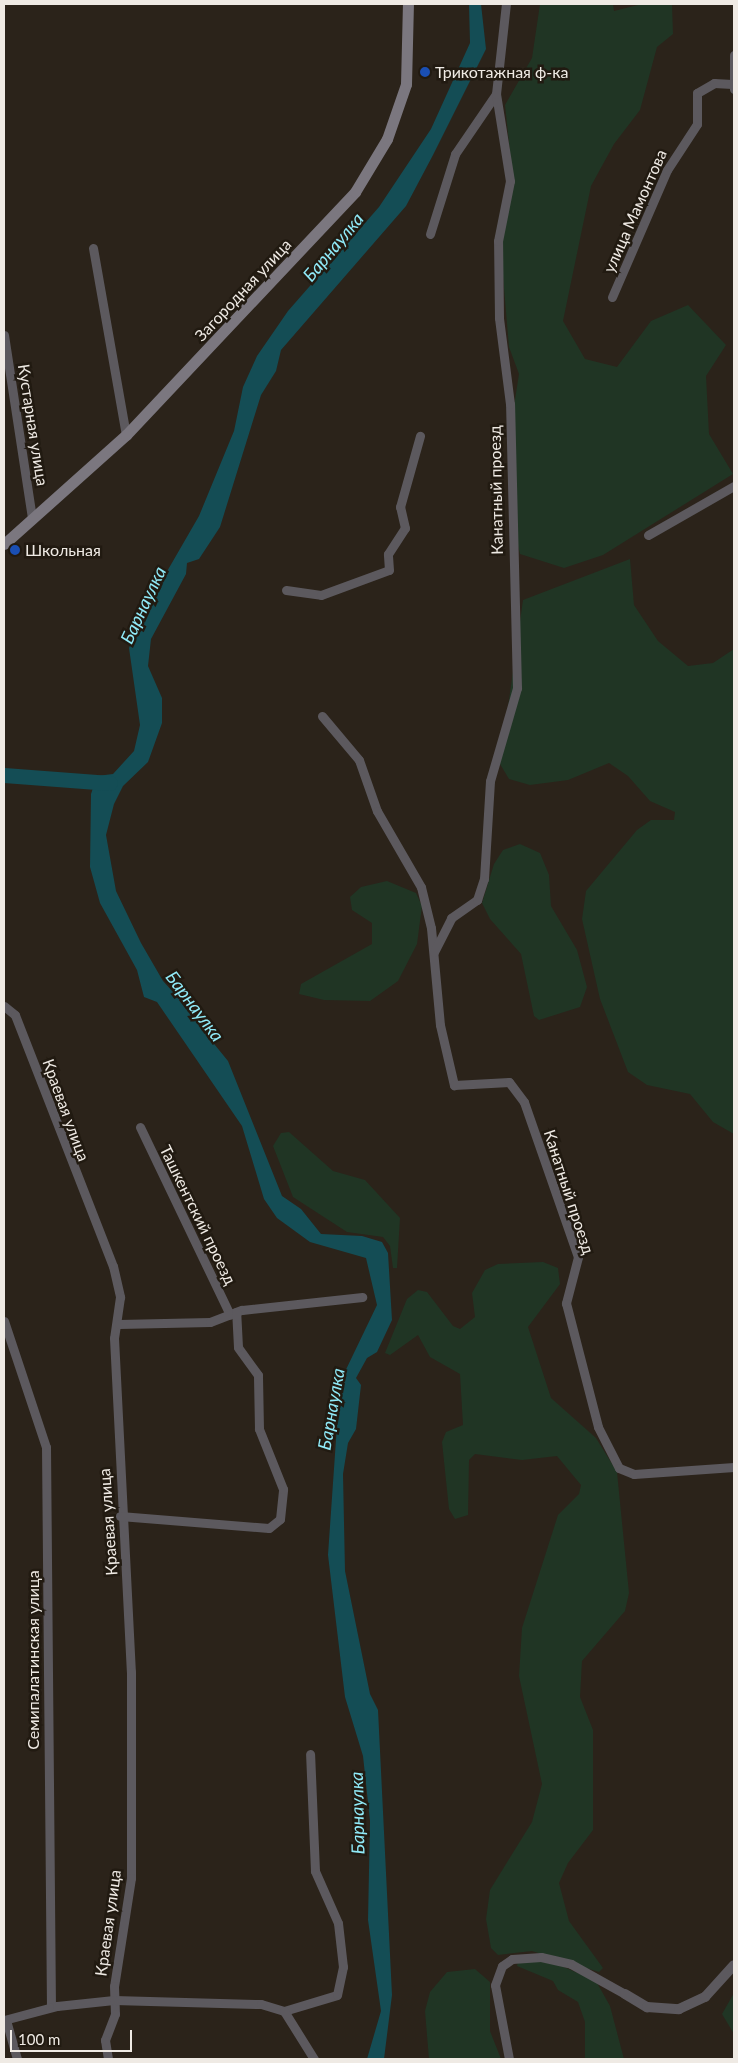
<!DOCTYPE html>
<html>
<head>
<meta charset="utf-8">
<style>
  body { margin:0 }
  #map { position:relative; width:738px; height:2063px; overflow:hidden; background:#2b231a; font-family:Lato,sans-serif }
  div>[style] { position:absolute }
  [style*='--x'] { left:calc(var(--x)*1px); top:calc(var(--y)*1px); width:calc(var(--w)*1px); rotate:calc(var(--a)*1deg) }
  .green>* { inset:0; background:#203524 }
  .water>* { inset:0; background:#144d55 }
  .river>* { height:15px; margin:-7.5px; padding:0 7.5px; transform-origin:7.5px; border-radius:7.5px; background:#144d55 }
  .minor>* { height:9px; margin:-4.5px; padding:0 4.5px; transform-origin:4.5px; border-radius:4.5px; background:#5c595e }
  .tertiary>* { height:10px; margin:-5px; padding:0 5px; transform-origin:5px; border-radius:5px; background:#5c595e }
  .secondary>* { height:11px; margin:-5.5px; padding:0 5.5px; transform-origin:5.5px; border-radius:5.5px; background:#7b777f }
  .dots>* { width:14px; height:14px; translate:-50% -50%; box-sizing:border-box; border:2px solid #211a11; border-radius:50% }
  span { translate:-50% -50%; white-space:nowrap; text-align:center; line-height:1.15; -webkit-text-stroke:5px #211a11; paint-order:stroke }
  .poi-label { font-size:16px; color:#efeae4 }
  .left { translate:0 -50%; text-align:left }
  .street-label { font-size:16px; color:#efeae4 }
  .water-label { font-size:18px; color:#90eaf8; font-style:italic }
  .frame { position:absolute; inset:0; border:5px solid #efeae4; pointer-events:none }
  .scale { position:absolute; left:10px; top:2030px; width:122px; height:22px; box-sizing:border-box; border:2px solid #efeae4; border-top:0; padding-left:6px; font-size:15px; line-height:18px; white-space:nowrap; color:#efeae4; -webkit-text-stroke:4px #211a11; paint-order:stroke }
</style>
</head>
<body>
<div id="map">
  <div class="green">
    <i style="clip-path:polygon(540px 4px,613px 4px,614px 11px,642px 4px,672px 4px,673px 34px,657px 47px,640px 110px,614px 144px,591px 186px,563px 321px,585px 359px,617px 367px,651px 321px,688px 305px,726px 345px,706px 376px,709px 434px,733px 474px,603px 555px,564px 568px,520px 554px,516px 537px,514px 406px,519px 374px,509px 347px,500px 241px,513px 180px,505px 105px,532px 58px)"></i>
    <i style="clip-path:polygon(630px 559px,634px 605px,658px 641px,688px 666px,713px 663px,734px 649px,734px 1134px,713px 1122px,690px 1094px,647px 1085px,628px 1072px,600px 999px,582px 919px,586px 891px,637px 830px,651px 820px,674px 820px,675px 812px,650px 801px,628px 776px,609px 763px,568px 780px,530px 785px,509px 779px,500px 764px,523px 600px)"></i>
    <i style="clip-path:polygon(520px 844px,540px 853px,549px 875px,551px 906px,577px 950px,587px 987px,580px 1007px,539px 1020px,534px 1016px,521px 954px,490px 919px,482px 903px,494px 864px,503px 850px)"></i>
    <i style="clip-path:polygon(387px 881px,416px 893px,422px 906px,417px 944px,398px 981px,370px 1001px,324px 1000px,299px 994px,301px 984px,372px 944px,372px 923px,352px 910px,350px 897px,361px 887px)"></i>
    <i style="clip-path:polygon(289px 1132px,333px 1171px,365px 1180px,400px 1218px,397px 1268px,393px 1268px,390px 1246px,383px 1237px,347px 1232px,293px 1197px,273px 1146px,281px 1133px)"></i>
    <i style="clip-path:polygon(543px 1262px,558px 1268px,560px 1284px,528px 1327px,551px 1398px,596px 1438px,617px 1472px,629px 1593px,625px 1611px,582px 1661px,580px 1697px,593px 1730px,593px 1830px,568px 1863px,559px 1883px,569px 1921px,603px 1968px,599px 1972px,532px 1951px,498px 1955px,491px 1948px,486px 1919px,490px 1890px,532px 1822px,542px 1784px,519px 1676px,522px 1628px,558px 1515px,579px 1494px,581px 1485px,557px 1456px,522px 1460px,475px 1454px,469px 1460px,468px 1515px,455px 1519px,449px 1509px,442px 1442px,446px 1432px,463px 1425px,460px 1374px,430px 1357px,418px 1335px,390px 1355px,385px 1353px,407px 1299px,418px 1290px,427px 1292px,453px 1326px,460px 1329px,475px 1317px,472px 1293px,485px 1270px,498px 1264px)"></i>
    <i style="clip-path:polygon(528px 1960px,557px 1964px,596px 1981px,610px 2006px,624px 2059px,585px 2059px,585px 2022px,578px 2002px,558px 1990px,553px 1981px,517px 1966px,518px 1961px)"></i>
    <i style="clip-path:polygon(475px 1969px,490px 1982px,490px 2031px,501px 2059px,429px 2059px,425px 2011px,430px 1992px,447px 1972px)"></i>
    <i style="clip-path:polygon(734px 1993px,734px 2034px,722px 2014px)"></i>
  </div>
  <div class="water">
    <i style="clip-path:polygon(469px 4px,481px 4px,486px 49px,433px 155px,406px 206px,281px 350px,276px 371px,261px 395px,220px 527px,199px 559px,187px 563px,186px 574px,151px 639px,148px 666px,162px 698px,162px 723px,148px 762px,123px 786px,114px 804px,106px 835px,116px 891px,141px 943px,163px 981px,205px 1027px,206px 1034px,228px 1061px,282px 1196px,301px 1209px,321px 1234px,362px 1236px,382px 1242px,388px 1253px,392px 1320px,377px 1352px,367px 1358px,356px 1378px,361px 1385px,356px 1429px,348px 1443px,343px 1474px,345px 1571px,370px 1694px,378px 1710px,392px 1995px,384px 2059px,367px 2059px,381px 2011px,368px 1920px,370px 1821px,363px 1756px,345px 1697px,328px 1555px,340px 1382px,377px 1305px,366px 1258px,310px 1242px,277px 1218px,264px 1199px,242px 1126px,157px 1002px,144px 997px,137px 970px,100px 903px,90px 867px,91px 794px,97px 776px,113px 774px,134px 751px,140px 725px,129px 648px,143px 613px,199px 516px,234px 431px,243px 387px,257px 356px,288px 311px,379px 207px,431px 129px,470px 43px)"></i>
  </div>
  <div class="river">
    <i style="--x:4;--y:775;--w:106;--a:4.3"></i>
  </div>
  <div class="minor">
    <i style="--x:734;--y:89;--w:34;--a:-90"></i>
    <i style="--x:430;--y:234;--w:84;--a:-72.6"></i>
    <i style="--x:455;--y:154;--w:73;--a:-55.7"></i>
    <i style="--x:93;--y:248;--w:190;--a:80"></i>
    <i style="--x:612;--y:297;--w:138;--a:-66.6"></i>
    <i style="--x:667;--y:170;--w:55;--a:-56.9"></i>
    <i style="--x:697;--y:124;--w:31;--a:-90"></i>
    <i style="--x:697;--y:93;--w:20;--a:-30"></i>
    <i style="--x:714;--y:83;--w:18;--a:3"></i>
    <i style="--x:4;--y:335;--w:185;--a:81.3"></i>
    <i style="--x:648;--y:535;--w:99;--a:-29.7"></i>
    <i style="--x:286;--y:590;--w:35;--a:8"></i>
    <i style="--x:321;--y:595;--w:72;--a:-20.2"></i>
    <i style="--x:389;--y:570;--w:16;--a:-94"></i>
    <i style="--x:388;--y:554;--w:31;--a:-57"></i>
    <i style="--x:405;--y:528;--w:22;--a:-103"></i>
    <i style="--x:400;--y:507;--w:74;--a:-74.3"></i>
    <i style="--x:322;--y:716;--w:57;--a:49.9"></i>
    <i style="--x:359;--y:760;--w:54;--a:70.6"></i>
    <i style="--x:377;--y:811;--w:88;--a:59.9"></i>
    <i style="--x:421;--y:887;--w:42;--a:76.3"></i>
    <i style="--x:431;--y:928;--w:97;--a:84.7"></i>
    <i style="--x:440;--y:1025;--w:62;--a:76.9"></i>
    <i style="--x:454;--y:1085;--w:55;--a:-3.1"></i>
    <i style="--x:509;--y:1082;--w:25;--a:53"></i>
    <i style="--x:524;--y:1102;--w:164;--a:70.8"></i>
    <i style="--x:578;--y:1257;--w:48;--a:104.6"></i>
    <i style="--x:566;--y:1303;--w:128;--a:75.5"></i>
    <i style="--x:598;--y:1427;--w:46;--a:62.9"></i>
    <i style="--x:619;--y:1468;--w:16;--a:22"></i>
    <i style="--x:634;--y:1474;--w:100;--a:-4"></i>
    <i style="--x:434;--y:952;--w:38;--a:-63"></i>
    <i style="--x:451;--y:918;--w:32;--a:-35"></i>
    <i style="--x:477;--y:900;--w:22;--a:-72"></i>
    <i style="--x:484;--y:879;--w:98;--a:-86.5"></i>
    <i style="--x:490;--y:781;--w:97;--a:-73.8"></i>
    <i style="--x:517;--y:688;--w:284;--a:-91.4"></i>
    <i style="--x:510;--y:404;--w:87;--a:-97.3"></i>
    <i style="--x:499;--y:318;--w:77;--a:-90.7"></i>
    <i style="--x:498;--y:241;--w:61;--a:-78.7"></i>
    <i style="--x:510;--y:181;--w:88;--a:-99.1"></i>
    <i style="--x:496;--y:94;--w:91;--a:-83.7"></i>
    <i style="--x:4;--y:1006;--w:14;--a:39"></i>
    <i style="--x:15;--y:1015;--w:269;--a:68.7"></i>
    <i style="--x:113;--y:1266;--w:32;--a:77"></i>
    <i style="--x:120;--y:1297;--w:41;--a:98.3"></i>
    <i style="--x:114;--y:1338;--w:334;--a:87.1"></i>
    <i style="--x:131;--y:1672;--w:206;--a:90"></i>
    <i style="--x:131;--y:1878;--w:109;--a:98.9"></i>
    <i style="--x:114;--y:1986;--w:28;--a:88"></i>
    <i style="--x:115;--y:2014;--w:28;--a:111"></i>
    <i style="--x:105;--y:2040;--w:19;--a:81"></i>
    <i style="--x:140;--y:1127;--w:208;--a:64.4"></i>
    <i style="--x:4;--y:1321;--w:133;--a:71.6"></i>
    <i style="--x:46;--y:1447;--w:560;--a:89.49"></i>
    <i style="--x:119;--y:1324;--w:91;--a:-1.3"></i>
    <i style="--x:210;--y:1322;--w:34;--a:-21"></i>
    <i style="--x:242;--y:1310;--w:121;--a:-6.2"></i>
    <i style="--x:120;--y:1516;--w:149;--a:4.6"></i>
    <i style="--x:269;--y:1528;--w:14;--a:-39"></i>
    <i style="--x:280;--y:1519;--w:30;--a:-84"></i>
    <i style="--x:283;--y:1489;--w:65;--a:-111.8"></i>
    <i style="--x:259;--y:1429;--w:54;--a:-91.1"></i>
    <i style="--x:258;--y:1375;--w:34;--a:-126"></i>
    <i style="--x:238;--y:1347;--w:35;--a:-93"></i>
    <i style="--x:284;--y:2011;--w:55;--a:-16.8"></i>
    <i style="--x:337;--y:1995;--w:29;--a:-78"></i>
    <i style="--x:343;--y:1967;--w:44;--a:-96.5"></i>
    <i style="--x:338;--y:1923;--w:57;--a:-113.9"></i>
    <i style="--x:315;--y:1871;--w:117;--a:-92.4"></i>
    <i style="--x:4;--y:2020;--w:55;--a:-14.8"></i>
    <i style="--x:57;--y:2006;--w:57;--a:-6"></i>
    <i style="--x:114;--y:2000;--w:147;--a:1.6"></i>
    <i style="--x:261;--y:2004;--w:24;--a:17"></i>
    <i style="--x:284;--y:2011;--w:57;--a:58"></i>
    <i style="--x:6;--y:2020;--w:41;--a:74.2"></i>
    <i style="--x:509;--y:2059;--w:75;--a:-100.7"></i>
    <i style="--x:495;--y:1985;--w:20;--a:-70"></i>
    <i style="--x:502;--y:1966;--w:12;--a:-35"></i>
    <i style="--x:512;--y:1959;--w:29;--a:-4"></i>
    <i style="--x:541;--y:1957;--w:31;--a:13"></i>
    <i style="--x:571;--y:1964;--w:62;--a:29.1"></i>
  </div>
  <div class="tertiary">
    <i style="--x:625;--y:1994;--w:26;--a:31"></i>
    <i style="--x:647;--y:2007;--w:32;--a:4"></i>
    <i style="--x:679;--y:2009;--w:29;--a:-25"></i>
    <i style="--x:705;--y:1997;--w:43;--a:-47.8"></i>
  </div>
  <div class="secondary">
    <i style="--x:4;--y:544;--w:164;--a:-41.8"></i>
    <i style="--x:126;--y:435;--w:334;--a:-46.7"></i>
    <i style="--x:355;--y:192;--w:62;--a:-58.9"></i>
    <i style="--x:387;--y:139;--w:58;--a:-70.9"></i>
    <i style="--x:406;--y:84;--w:80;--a:-88.6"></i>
  </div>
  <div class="dots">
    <i style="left:425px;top:72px;background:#1a4fb4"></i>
    <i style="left:15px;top:550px;background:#1a4fb4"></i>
  </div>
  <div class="poi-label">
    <span class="left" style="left:435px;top:72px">Трикотажная ф-ка</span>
    <span class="left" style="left:25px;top:550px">Школьная</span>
  </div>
  <div class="street-label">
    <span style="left:635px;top:211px;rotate:-66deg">улица Мамонтова</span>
    <span style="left:243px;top:290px;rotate:-47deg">Загородная улица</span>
    <span style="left:33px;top:425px;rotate:81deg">Кустарная улица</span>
    <span style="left:496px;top:490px;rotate:-91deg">Канатный проезд</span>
    <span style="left:66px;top:1110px;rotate:70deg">Краевая улица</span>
    <span style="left:569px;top:1192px;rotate:72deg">Канатный проезд</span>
    <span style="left:198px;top:1215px;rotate:64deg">Ташкентский проезд</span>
    <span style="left:108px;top:1522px;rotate:-94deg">Краевая улица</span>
    <span style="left:33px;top:1660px;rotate:-90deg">Семипалатинская улица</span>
    <span style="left:108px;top:1923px;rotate:-82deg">Краевая улица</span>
  </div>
  <div class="water-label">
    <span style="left:333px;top:247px;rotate:-50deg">Барнаулка</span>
    <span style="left:143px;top:605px;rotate:-65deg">Барнаулка</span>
    <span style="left:195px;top:1006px;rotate:53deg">Барнаулка</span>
    <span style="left:331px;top:1409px;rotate:-80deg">Барнаулка</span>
    <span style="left:357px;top:1813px;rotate:-91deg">Барнаулка</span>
  </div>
  <div class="frame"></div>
  <div class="scale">100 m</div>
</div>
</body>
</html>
